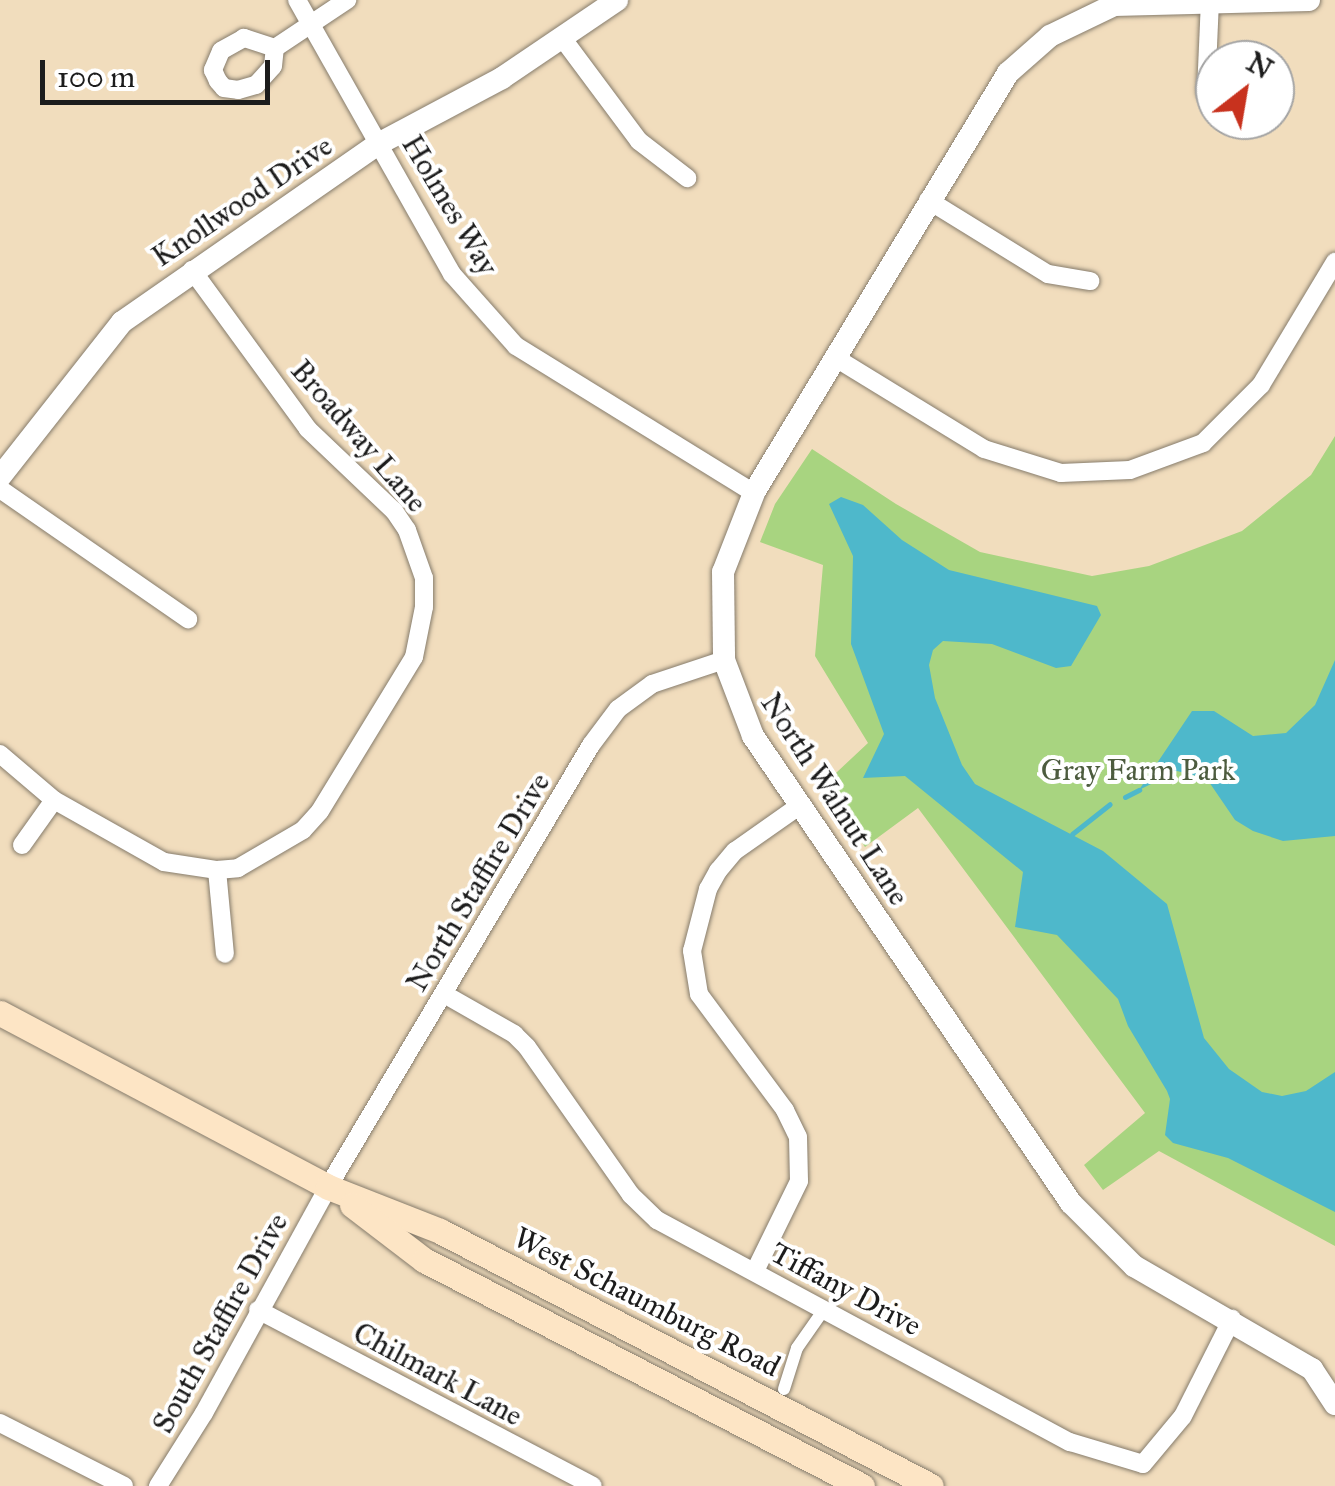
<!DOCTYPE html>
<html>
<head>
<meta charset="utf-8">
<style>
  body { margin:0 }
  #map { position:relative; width:1335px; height:1486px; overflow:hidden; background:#f1ddbd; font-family:"IM FELL Great Primer",serif }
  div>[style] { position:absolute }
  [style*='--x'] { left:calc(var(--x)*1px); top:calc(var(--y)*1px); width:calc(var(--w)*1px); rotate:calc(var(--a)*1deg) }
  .green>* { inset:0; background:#a8d480 }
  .water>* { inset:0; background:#4eb8cb }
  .stream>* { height:5px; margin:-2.5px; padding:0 2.5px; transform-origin:2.5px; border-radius:2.5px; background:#4eb8cb }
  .roads { filter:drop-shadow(0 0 2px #867c6c) drop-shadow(0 0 2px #867c6c) }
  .pedestrian>* { height:12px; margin:-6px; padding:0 6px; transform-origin:6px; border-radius:6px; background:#fff }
  .minor>* { height:18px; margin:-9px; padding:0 9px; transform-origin:9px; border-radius:9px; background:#fff }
  .tertiary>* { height:22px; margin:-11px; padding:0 11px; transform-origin:11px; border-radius:11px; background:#fff }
  .secondary>* { height:25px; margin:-12.5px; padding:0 12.5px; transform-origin:12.5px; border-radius:12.5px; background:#fde5c5 }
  span { translate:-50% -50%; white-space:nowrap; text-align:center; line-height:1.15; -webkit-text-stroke:8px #fff; paint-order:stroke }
  .street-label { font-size:30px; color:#1c1c1c }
  .park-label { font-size:30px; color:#4d5c3f }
  .north { position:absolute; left:1195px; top:40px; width:100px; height:100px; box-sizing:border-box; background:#fff; border:2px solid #a4a4a4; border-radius:50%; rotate:31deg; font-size:28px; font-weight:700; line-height:40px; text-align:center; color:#1c1c1c }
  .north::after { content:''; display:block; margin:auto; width:35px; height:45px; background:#c8321e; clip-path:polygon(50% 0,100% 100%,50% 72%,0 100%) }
  .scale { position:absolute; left:40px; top:60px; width:230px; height:45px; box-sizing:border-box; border:5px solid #1c1c1c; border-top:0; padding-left:12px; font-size:30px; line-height:35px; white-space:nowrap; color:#1c1c1c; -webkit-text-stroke:8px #fff; paint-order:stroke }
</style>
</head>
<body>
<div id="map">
  <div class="green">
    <i style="clip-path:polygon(1335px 436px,1335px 1246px,1159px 1151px,1103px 1190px,1084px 1165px,1145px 1113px,918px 808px,865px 847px,821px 787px,868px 743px,815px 656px,823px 565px,760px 542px,775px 504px,812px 449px,896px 504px,980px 552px,1092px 576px,1149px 566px,1242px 531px,1311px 475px)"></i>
  </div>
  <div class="water">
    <i style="clip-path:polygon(841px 497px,863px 505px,902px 540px,949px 570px,1097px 606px,1101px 615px,1071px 666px,1056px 668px,992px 644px,943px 641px,933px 650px,929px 665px,935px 698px,962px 765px,975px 784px,1103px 851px,1167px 904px,1204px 1038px,1229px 1069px,1262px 1092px,1282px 1096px,1306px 1091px,1335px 1072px,1335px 1212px,1228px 1158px,1173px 1143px,1165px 1135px,1170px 1099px,1167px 1091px,1128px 1026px,1118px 999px,1057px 935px,1015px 927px,1023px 872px,905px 776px,863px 778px,884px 734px,851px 644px,853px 556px,829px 504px)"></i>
    <i style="clip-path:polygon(1335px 660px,1335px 836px,1283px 841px,1253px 831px,1235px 820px,1207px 779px,1177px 771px,1139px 790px,1192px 711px,1214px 711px,1253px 736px,1286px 733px,1315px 705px)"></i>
  </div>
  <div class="stream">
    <i style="--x:1125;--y:797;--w:16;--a:-27"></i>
    <i style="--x:1072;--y:834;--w:48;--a:-38.3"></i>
  </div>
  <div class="roads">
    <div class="pedestrian">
      <i style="--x:784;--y:1389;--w:43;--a:-72.4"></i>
      <i style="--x:797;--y:1348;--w:49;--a:-55"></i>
    </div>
    <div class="minor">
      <i style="--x:297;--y:0;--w:315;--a:60.5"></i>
      <i style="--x:452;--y:274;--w:96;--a:48.4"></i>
      <i style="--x:516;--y:346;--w:280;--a:31.7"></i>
      <i style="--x:563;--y:39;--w:127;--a:53.3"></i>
      <i style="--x:639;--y:141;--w:61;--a:37.6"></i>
      <i style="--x:275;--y:48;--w:33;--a:-162"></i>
      <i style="--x:244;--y:38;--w:26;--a:151"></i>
      <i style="--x:221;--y:51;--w:21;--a:113"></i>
      <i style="--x:213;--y:70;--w:12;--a:66"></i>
      <i style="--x:218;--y:81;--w:9;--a:49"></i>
      <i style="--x:224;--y:88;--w:14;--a:8"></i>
      <i style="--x:238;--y:90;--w:19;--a:-16"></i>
      <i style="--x:256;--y:85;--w:25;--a:-48"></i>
      <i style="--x:273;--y:66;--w:18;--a:-84"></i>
      <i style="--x:275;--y:48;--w:87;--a:-33.7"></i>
      <i style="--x:1206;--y:92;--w:90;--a:-87.5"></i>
      <i style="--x:928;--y:200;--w:141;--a:31.7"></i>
      <i style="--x:1048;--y:274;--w:43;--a:9.5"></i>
      <i style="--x:834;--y:357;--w:176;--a:31.5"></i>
      <i style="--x:984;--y:449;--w:81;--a:17.3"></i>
      <i style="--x:1061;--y:473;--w:69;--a:-2.5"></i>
      <i style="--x:1130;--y:470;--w:78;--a:-20.3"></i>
      <i style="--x:1203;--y:443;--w:82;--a:-45"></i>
      <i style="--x:1261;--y:385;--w:144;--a:-59"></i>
      <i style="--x:0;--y:489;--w:229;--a:34.7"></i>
      <i style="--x:0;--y:754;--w:71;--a:40.4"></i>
      <i style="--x:54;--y:800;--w:126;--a:29.4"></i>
      <i style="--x:164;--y:862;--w:54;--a:8.6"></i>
      <i style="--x:217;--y:870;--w:21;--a:-5"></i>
      <i style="--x:238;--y:868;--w:75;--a:-30.3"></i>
      <i style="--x:303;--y:830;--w:25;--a:-48"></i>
      <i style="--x:320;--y:811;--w:180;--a:-58.6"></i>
      <i style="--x:414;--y:657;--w:51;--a:-78.7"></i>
      <i style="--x:424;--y:607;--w:29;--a:-90"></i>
      <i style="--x:424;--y:578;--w:51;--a:-109.5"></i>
      <i style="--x:407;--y:530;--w:23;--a:-124"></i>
      <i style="--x:394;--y:511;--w:119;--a:-136.4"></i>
      <i style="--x:308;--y:429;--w:197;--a:-126.1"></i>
      <i style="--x:22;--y:845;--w:55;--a:-54.6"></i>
      <i style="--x:217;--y:870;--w:84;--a:84.6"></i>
      <i style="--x:444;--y:994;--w:81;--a:29.7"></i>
      <i style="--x:514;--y:1034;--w:18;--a:45"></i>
      <i style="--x:527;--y:1047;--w:181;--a:54.9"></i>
      <i style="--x:631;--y:1195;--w:36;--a:44"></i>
      <i style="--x:657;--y:1220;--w:469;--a:28.3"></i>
      <i style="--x:1070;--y:1442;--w:76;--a:16.8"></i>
      <i style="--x:1143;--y:1464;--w:62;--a:-50.2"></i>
      <i style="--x:1183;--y:1416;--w:109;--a:-63.2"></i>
      <i style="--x:755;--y:1271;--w:100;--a:-63.9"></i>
      <i style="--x:799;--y:1181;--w:44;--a:-91.3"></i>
      <i style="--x:798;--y:1137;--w:30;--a:-116"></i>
      <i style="--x:785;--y:1110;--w:144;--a:-126.6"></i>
      <i style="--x:699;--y:994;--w:44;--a:-99.2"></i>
      <i style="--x:692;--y:951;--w:64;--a:-75.5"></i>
      <i style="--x:708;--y:889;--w:21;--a:-61"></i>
      <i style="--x:718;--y:871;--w:26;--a:-50"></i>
      <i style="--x:735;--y:851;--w:78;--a:-35.1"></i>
      <i style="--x:258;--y:1310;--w:378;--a:27.7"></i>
      <i style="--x:0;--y:1423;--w:139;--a:26.9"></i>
      <i style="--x:158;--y:1486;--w:86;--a:-57.8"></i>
      <i style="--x:204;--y:1413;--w:258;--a:-61.2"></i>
      <i style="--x:328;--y:1187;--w:514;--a:-59.25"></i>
      <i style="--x:591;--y:745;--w:45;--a:-53.1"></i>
      <i style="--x:618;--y:709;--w:42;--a:-36.3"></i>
      <i style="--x:652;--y:684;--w:76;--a:-18.4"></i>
    </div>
    <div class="tertiary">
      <i style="--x:1309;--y:0;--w:195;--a:178.5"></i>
      <i style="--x:1114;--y:5;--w:71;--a:154.2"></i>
      <i style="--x:1050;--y:36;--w:56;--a:138.6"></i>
      <i style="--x:1008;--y:73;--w:491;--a:121.2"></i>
      <i style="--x:754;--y:493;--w:85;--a:111.4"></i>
      <i style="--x:723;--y:572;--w:88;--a:89.3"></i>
      <i style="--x:724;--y:660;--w:81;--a:69.1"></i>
      <i style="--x:753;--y:736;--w:565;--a:55.75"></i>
      <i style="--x:1071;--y:1203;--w:89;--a:45"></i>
      <i style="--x:1134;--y:1266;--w:206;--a:30.1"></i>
      <i style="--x:1312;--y:1369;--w:42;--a:56.7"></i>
      <i style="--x:0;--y:477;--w:197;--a:-51.8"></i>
      <i style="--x:122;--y:322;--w:314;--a:-34.8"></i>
      <i style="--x:380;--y:143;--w:138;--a:-28"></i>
      <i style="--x:502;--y:78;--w:139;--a:-34.1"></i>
    </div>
    <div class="secondary">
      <i style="--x:0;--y:1013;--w:371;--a:27.9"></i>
      <i style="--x:328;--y:1187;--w:120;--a:21.4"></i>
      <i style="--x:440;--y:1231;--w:553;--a:27.45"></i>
      <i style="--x:352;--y:1205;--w:91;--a:37.4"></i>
      <i style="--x:424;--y:1260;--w:493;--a:27.3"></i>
    </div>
  </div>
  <div class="street-label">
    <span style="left:242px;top:201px;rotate:-34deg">Knollwood Drive</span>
    <span style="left:450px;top:205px;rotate:59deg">Holmes Way</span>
    <span style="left:359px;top:436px;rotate:49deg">Broadway Lane</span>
    <span style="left:835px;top:799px;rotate:57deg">North Walnut Lane</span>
    <span style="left:478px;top:882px;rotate:-59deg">North Staffire Drive</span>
    <span style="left:846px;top:1289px;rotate:28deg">Tiffany Drive</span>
    <span style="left:647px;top:1302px;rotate:27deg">West Schaumburg Road</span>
    <span style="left:220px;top:1323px;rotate:-61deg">South Staffire Drive</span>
    <span style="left:438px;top:1374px;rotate:28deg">Chilmark Lane</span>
  </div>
  <div class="park-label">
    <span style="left:1138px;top:770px">Gray Farm Park</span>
  </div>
  <div class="north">N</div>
  <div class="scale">100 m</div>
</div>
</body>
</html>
